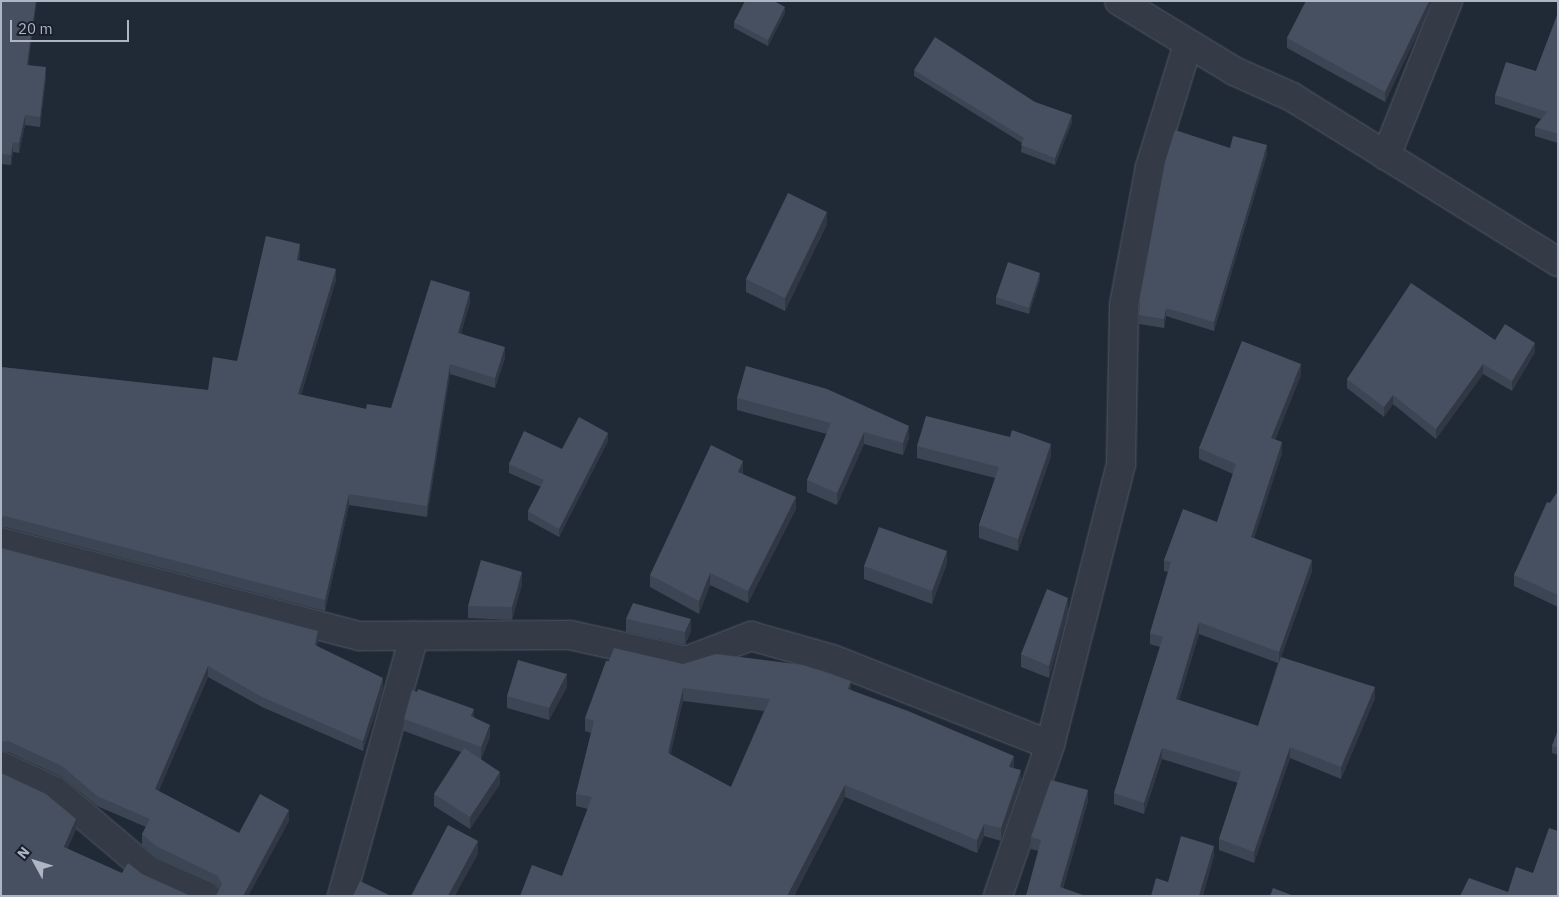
<!DOCTYPE html>
<html>
<head>
<meta charset="utf-8">
<style>
  body { margin:0 }
  #map { position:relative; width:1559px; height:897px; overflow:hidden; background:#202936; font-family:"IBM Plex Sans",sans-serif }
  div>[style] { position:absolute }
  [style*='--x'] { left:calc(var(--x)*1px); top:calc(var(--y)*1px); width:calc(var(--w)*1px); rotate:calc(var(--a)*1deg) }
  .roads { filter:drop-shadow(0 0 1px #515965) drop-shadow(0 0 1px #515965) }
  .minor>* { height:28px; margin:-14px; padding:0 14px; transform-origin:14px; border-radius:14px; background:#343b47 }
  .wall>* { inset:0; background:#3c4553 }
  .shaded-wall>* { inset:0; background:#313843 }
  .building>* { inset:0; background:#465060 }
  span { translate:-50% -50%; white-space:nowrap; text-align:center; line-height:1.15; -webkit-text-stroke:5px #19202b; paint-order:stroke }
  .frame { position:absolute; inset:0; border:2px solid #aeb6c4; pointer-events:none }
  .north { position:absolute; left:10px; top:837px; width:50px; height:50px; -webkit-text-stroke:4px #19202b; paint-order:stroke; rotate:309deg; font-size:14px; font-weight:700; line-height:20px; text-align:center; color:#aeb6c4 }
  .north::after { content:''; display:block; margin:auto; width:18px; height:22px; background:#aeb6c4; clip-path:polygon(50% 0,100% 100%,50% 72%,0 100%) }
  .scale { position:absolute; left:10px; top:20px; width:119px; height:22px; box-sizing:border-box; border:2px solid #aeb6c4; border-top:0; padding-left:6px; font-size:15px; line-height:18px; white-space:nowrap; color:#aeb6c4; -webkit-text-stroke:4px #19202b; paint-order:stroke }
</style>
</head>
<body>
<div id="map">
  <div class="roads">
    <div class="minor">
      <i style="--x:1119;--y:1;--w:135;--a:31.3"></i>
      <i style="--x:1234;--y:71;--w:64;--a:24.1"></i>
      <i style="--x:1292;--y:97;--w:313;--a:31.8"></i>
      <i style="--x:1386;--y:156;--w:167;--a:-68.2"></i>
      <i style="--x:1;--y:542;--w:371;--a:14.7"></i>
      <i style="--x:360;--y:636;--w:210;--a:-0.3"></i>
      <i style="--x:570;--y:635;--w:119;--a:12.6"></i>
      <i style="--x:686;--y:661;--w:70;--a:-21"></i>
      <i style="--x:751;--y:636;--w:84;--a:15.9"></i>
      <i style="--x:832;--y:659;--w:234;--a:21.5"></i>
      <i style="--x:1;--y:766;--w:60;--a:24.8"></i>
      <i style="--x:55;--y:791;--w:122;--a:40.3"></i>
      <i style="--x:148;--y:870;--w:64;--a:24.1"></i>
      <i style="--x:342;--y:896;--w:270;--a:-74.5"></i>
      <i style="--x:998;--y:896;--w:160;--a:-71"></i>
      <i style="--x:1050;--y:745;--w:290;--a:-75.8"></i>
      <i style="--x:1121;--y:464;--w:159;--a:-88.9"></i>
      <i style="--x:1124;--y:305;--w:140;--a:-79.3"></i>
      <i style="--x:1150;--y:167;--w:129;--a:-72.8"></i>
    </div>
  </div>
  <div class="wall">
    <i style="clip-path:polygon(1px 1px,29px 65px,46px 77px,40px 127px,25px 125px,19px 153px,13px 152px,11px 165px,1px 164px)"></i>
    <i style="clip-path:polygon(1306px 1px,1433px 1px,1385px 102px,1287px 48px,1287px 38px)"></i>
    <i style="clip-path:polygon(785px 13px,768px 46px,734px 28px,734px 22px)"></i>
    <i style="clip-path:polygon(1558px 13px,1558px 143px,1535px 136px,1535px 127px,1541px 119px,1495px 104px,1495px 95px,1536px 71px)"></i>
    <i style="clip-path:polygon(914px 70px,1035px 102px,1072px 122px,1055px 165px,1021px 152px,1022px 143px,914px 76px)"></i>
    <i style="clip-path:polygon(1230px 148px,1267px 154px,1214px 331px,1166px 316px,1164px 328px,1139px 324px,1140px 298px)"></i>
    <i style="clip-path:polygon(827px 224px,785px 311px,746px 292px,746px 279px)"></i>
    <i style="clip-path:polygon(300px 254px,299px 260px,336px 280px,301px 395px,366px 409px,391px 408px,470px 303px,461px 333px,505px 358px,495px 388px,450px 374px,427px 517px,349px 505px,325px 611px,5px 527px,1px 527px,1px 367px,208px 390px,237px 361px)"></i>
    <i style="clip-path:polygon(1040px 279px,1029px 314px,996px 304px,996px 297px)"></i>
    <i style="clip-path:polygon(1495px 340px,1535px 352px,1512px 391px,1483px 374px,1436px 439px,1393px 404px,1384px 417px,1347px 388px,1347px 379px)"></i>
    <i style="clip-path:polygon(evenodd,1301px 375px,1275px 440px,1282px 453px,1254px 538px,1312px 571px,1281px 657px,1375px 698px,1341px 779px,1290px 758px,1254px 863px,1219px 850px,1219px 839px,1238px 783px,1162px 759px,1144px 814px,1114px 804px,1114px 793px,1160px 647px,1150px 644px,1150px 633px,1168px 572px,1164px 571px,1164px 560px,1217px 522px,1233px 474px,1199px 459px,1199px 448px,1301px 375px,1199px 634px,1278px 663px,1258px 726px,1179px 700px,1199px 634px)"></i>
    <i style="clip-path:polygon(737px 398px,909px 438px,903px 455px,864px 444px,837px 505px,807px 492px,807px 480px,827px 434px,737px 410px)"></i>
    <i style="clip-path:polygon(608px 441px,559px 537px,528px 520px,528px 511px,541px 487px,509px 473px,509px 464px,562px 449px)"></i>
    <i style="clip-path:polygon(917px 446px,1051px 456px,1018px 551px,979px 538px,979px 525px,995px 478px,917px 458px)"></i>
    <i style="clip-path:polygon(743px 473px,743px 474px,796px 509px,748px 603px,710px 585px,699px 614px,650px 587px,650px 575px)"></i>
    <i style="clip-path:polygon(1558px 491px,1558px 607px,1514px 586px,1514px 575px,1550px 503px)"></i>
    <i style="clip-path:polygon(1px 548px,318px 641px,317px 646px,383px 689px,363px 751px,262px 707px,208px 677px,158px 791px,239px 833px,289px 821px,248px 896px,216px 896px,219px 889px,218px 886px,156px 857px,142px 845px,142px 834px,146px 827px,97px 806px,62px 777px,8px 752px,1px 752px)"></i>
    <i style="clip-path:polygon(947px 563px,932px 604px,864px 579px,864px 566px)"></i>
    <i style="clip-path:polygon(522px 584px,512px 620px,468px 618px,468px 606px)"></i>
    <i style="clip-path:polygon(1068px 610px,1049px 678px,1021px 667px,1021px 654px)"></i>
    <i style="clip-path:polygon(626px 619px,691px 631px,685px 645px,626px 632px)"></i>
    <i style="clip-path:polygon(evenodd,683px 664px,851px 690px,1014px 768px,1021px 782px,1001px 841px,984px 836px,977px 853px,845px 797px,794px 896px,520px 896px,562px 876px,588px 809px,576px 806px,576px 794px,591px 733px,585px 731px,585px 718px,683px 664px,683px 701px,764px 711px,731px 787px,670px 755px,683px 701px)"></i>
    <i style="clip-path:polygon(567px 687px,549px 720px,507px 708px,507px 696px)"></i>
    <i style="clip-path:polygon(474px 717px,490px 737px,481px 759px,500px 784px,470px 829px,434px 806px,434px 794px,461px 752px,404px 731px,404px 719px)"></i>
    <i style="clip-path:polygon(1558px 730px,1558px 755px,1552px 753px,1552px 746px)"></i>
    <i style="clip-path:polygon(1088px 801px,1063px 888px,1026px 896px,1039px 851px,1031px 849px,1031px 837px)"></i>
  </div>
  <div class="shaded-wall">
    <i style="clip-path:polygon(36px 1px,37px 1px,27px 75px,27px 65px)"></i>
    <i style="clip-path:polygon(1429px 1px,1433px 1px,1385px 102px,1385px 92px)"></i>
    <i style="clip-path:polygon(785px 7px,785px 13px,768px 46px,768px 40px)"></i>
    <i style="clip-path:polygon(46px 67px,46px 77px,40px 127px,40px 117px)"></i>
    <i style="clip-path:polygon(25px 115px,25px 125px,19px 153px,19px 143px)"></i>
    <i style="clip-path:polygon(1072px 115px,1072px 122px,1055px 165px,1055px 158px)"></i>
    <i style="clip-path:polygon(13px 142px,13px 152px,11px 165px,11px 155px)"></i>
    <i style="clip-path:polygon(1267px 145px,1267px 154px,1214px 331px,1214px 322px)"></i>
    <i style="clip-path:polygon(827px 212px,827px 224px,785px 311px,785px 298px)"></i>
    <i style="clip-path:polygon(300px 244px,300px 254px,297px 270px,297px 260px)"></i>
    <i style="clip-path:polygon(336px 269px,336px 280px,298px 404px,298px 394px)"></i>
    <i style="clip-path:polygon(1040px 273px,1040px 279px,1029px 314px,1029px 308px)"></i>
    <i style="clip-path:polygon(470px 292px,470px 303px,458px 343px,458px 333px)"></i>
    <i style="clip-path:polygon(1166px 308px,1166px 316px,1164px 328px,1164px 319px)"></i>
    <i style="clip-path:polygon(1535px 343px,1535px 352px,1512px 391px,1512px 381px)"></i>
    <i style="clip-path:polygon(505px 347px,505px 358px,495px 388px,495px 378px)"></i>
    <i style="clip-path:polygon(450px 364px,450px 374px,427px 517px,427px 506px)"></i>
    <i style="clip-path:polygon(1301px 364px,1301px 375px,1271px 450px,1271px 438px)"></i>
    <i style="clip-path:polygon(1483px 364px,1483px 374px,1436px 439px,1436px 429px)"></i>
    <i style="clip-path:polygon(1393px 395px,1393px 404px,1384px 417px,1384px 407px)"></i>
    <i style="clip-path:polygon(909px 426px,909px 438px,903px 455px,903px 443px)"></i>
    <i style="clip-path:polygon(864px 432px,864px 444px,837px 505px,837px 493px)"></i>
    <i style="clip-path:polygon(608px 433px,608px 441px,559px 537px,559px 529px)"></i>
    <i style="clip-path:polygon(1282px 442px,1282px 453px,1251px 548px,1251px 537px)"></i>
    <i style="clip-path:polygon(1051px 444px,1051px 456px,1018px 551px,1018px 539px)"></i>
    <i style="clip-path:polygon(743px 461px,743px 473px,738px 484px,738px 472px)"></i>
    <i style="clip-path:polygon(349px 494px,349px 505px,325px 611px,325px 600px)"></i>
    <i style="clip-path:polygon(796px 497px,796px 509px,748px 603px,748px 591px)"></i>
    <i style="clip-path:polygon(947px 551px,947px 563px,932px 604px,932px 591px)"></i>
    <i style="clip-path:polygon(1312px 560px,1312px 571px,1279px 663px,1279px 652px)"></i>
    <i style="clip-path:polygon(522px 572px,522px 584px,512px 620px,512px 607px)"></i>
    <i style="clip-path:polygon(710px 573px,710px 585px,699px 614px,699px 601px)"></i>
    <i style="clip-path:polygon(1068px 598px,1068px 610px,1049px 678px,1049px 666px)"></i>
    <i style="clip-path:polygon(691px 619px,691px 631px,685px 645px,685px 632px)"></i>
    <i style="clip-path:polygon(1199px 622px,1199px 634px,1176px 710px,1176px 699px)"></i>
    <i style="clip-path:polygon(318px 631px,318px 641px,315px 656px,315px 645px)"></i>
    <i style="clip-path:polygon(208px 666px,208px 677px,155px 800px,155px 789px)"></i>
    <i style="clip-path:polygon(567px 674px,567px 687px,549px 720px,549px 708px)"></i>
    <i style="clip-path:polygon(383px 678px,383px 689px,363px 751px,363px 741px)"></i>
    <i style="clip-path:polygon(851px 681px,851px 694px,848px 689px)"></i>
    <i style="clip-path:polygon(1375px 687px,1375px 698px,1341px 779px,1341px 767px)"></i>
    <i style="clip-path:polygon(683px 688px,683px 701px,668px 766px,668px 753px)"></i>
    <i style="clip-path:polygon(474px 709px,474px 721px,471px 716px)"></i>
    <i style="clip-path:polygon(490px 725px,490px 737px,481px 759px,481px 747px)"></i>
    <i style="clip-path:polygon(1290px 747px,1290px 758px,1254px 863px,1254px 852px)"></i>
    <i style="clip-path:polygon(1162px 748px,1162px 759px,1144px 814px,1144px 803px)"></i>
    <i style="clip-path:polygon(1014px 756px,1014px 769px,1009px 767px)"></i>
    <i style="clip-path:polygon(1021px 770px,1021px 782px,1001px 841px,1001px 828px)"></i>
    <i style="clip-path:polygon(500px 772px,500px 784px,470px 829px,470px 817px)"></i>
    <i style="clip-path:polygon(845px 785px,845px 797px,794px 896px,787px 896px)"></i>
    <i style="clip-path:polygon(1088px 790px,1088px 801px,1061px 896px,1060px 887px)"></i>
    <i style="clip-path:polygon(289px 810px,289px 821px,248px 896px,243px 896px)"></i>
    <i style="clip-path:polygon(76px 819px,76px 830px,64px 857px,64px 847px)"></i>
    <i style="clip-path:polygon(984px 824px,984px 836px,977px 853px,977px 840px)"></i>
    <i style="clip-path:polygon(478px 841px,478px 854px,455px 896px,448px 896px)"></i>
    <i style="clip-path:polygon(1214px 846px,1214px 857px,1203px 896px,1199px 896px)"></i>
  </div>
  <div class="building">
    <i style="clip-path:polygon(1px 1px,36px 1px,27px 65px,46px 67px,40px 117px,25px 115px,19px 143px,13px 142px,11px 155px,1px 154px)"></i>
    <i style="clip-path:polygon(745px 1px,774px 1px,785px 7px,768px 40px,734px 22px)"></i>
    <i style="clip-path:polygon(1306px 1px,1429px 1px,1385px 92px,1287px 38px)"></i>
    <i style="clip-path:polygon(1558px 13px,1558px 134px,1535px 127px,1547px 112px,1495px 95px,1506px 62px,1536px 71px)"></i>
    <i style="clip-path:polygon(935px 37px,1035px 102px,1072px 115px,1055px 158px,1021px 145px,1024px 138px,914px 70px)"></i>
    <i style="clip-path:polygon(1175px 130px,1230px 148px,1233px 136px,1267px 145px,1214px 322px,1166px 308px,1164px 319px,1139px 315px,1140px 298px,1165px 162px)"></i>
    <i style="clip-path:polygon(788px 193px,827px 212px,785px 298px,746px 279px)"></i>
    <i style="clip-path:polygon(266px 236px,300px 244px,297px 260px,336px 269px,298px 394px,366px 409px,367px 404px,391px 408px,431px 280px,470px 292px,458px 333px,505px 347px,495px 378px,450px 364px,427px 506px,349px 494px,325px 600px,5px 516px,1px 517px,1px 367px,208px 390px,213px 357px,237px 361px)"></i>
    <i style="clip-path:polygon(1008px 262px,1040px 273px,1029px 308px,996px 297px)"></i>
    <i style="clip-path:polygon(1411px 283px,1495px 340px,1505px 324px,1535px 343px,1512px 381px,1483px 364px,1436px 429px,1393px 395px,1384px 407px,1347px 379px)"></i>
    <i style="clip-path:polygon(1242px 341px,1301px 364px,1271px 438px,1282px 442px,1251px 537px,1312px 560px,1279px 652px,1199px 622px,1176px 699px,1258px 726px,1281px 657px,1375px 687px,1341px 767px,1290px 747px,1254px 852px,1219px 839px,1241px 772px,1162px 748px,1144px 803px,1114px 793px,1163px 637px,1150px 633px,1171px 562px,1164px 560px,1183px 509px,1217px 522px,1236px 464px,1199px 448px)"></i>
    <i style="clip-path:polygon(746px 366px,827px 389px,909px 426px,903px 443px,864px 432px,837px 493px,807px 480px,831px 423px,737px 398px)"></i>
    <i style="clip-path:polygon(926px 416px,1010px 437px,1012px 430px,1051px 444px,1018px 539px,979px 525px,999px 467px,917px 446px)"></i>
    <i style="clip-path:polygon(579px 417px,608px 433px,559px 529px,528px 511px,544px 480px,509px 464px,524px 431px,562px 449px)"></i>
    <i style="clip-path:polygon(711px 445px,743px 461px,738px 472px,796px 497px,748px 591px,710px 573px,699px 601px,650px 575px)"></i>
    <i style="clip-path:polygon(1558px 491px,1558px 595px,1514px 575px,1547px 502px,1550px 503px)"></i>
    <i style="clip-path:polygon(879px 527px,947px 551px,932px 591px,864px 566px)"></i>
    <i style="clip-path:polygon(1px 548px,318px 631px,315px 645px,383px 678px,363px 741px,262px 697px,208px 666px,155px 789px,239px 833px,260px 794px,289px 810px,243px 896px,216px 896px,222px 884px,218px 876px,156px 846px,142px 834px,150px 819px,97px 796px,62px 766px,8px 741px,1px 742px)"></i>
    <i style="clip-path:polygon(481px 560px,522px 572px,512px 607px,468px 606px)"></i>
    <i style="clip-path:polygon(1047px 589px,1068px 598px,1049px 666px,1021px 654px)"></i>
    <i style="clip-path:polygon(633px 603px,691px 619px,685px 632px,626px 619px)"></i>
    <i style="clip-path:polygon(evenodd,614px 648px,683px 664px,716px 654px,803px 665px,851px 681px,848px 689px,908px 711px,1014px 756px,1009px 767px,1021px 770px,1001px 828px,984px 824px,977px 840px,845px 785px,787px 896px,520px 896px,532px 865px,562px 876px,592px 797px,576px 794px,594px 721px,585px 718px,606px 661px,609px 661px,614px 648px,683px 688px,770px 699px,731px 787px,668px 753px,683px 688px)"></i>
    <i style="clip-path:polygon(518px 660px,567px 674px,549px 708px,507px 696px)"></i>
    <i style="clip-path:polygon(418px 689px,474px 709px,471px 716px,490px 725px,481px 747px,404px 719px,412px 690px,417px 692px)"></i>
    <i style="clip-path:polygon(1558px 730px,1558px 748px,1552px 746px)"></i>
    <i style="clip-path:polygon(464px 748px,500px 772px,470px 817px,434px 794px)"></i>
    <i style="clip-path:polygon(1px 773px,46px 794px,76px 819px,64px 847px,122px 873px,128px 863px,142px 874px,191px 896px,1px 896px)"></i>
    <i style="clip-path:polygon(1051px 780px,1088px 790px,1060px 887px,1086px 896px,1026px 896px,1041px 840px,1031px 837px)"></i>
    <i style="clip-path:polygon(448px 825px,478px 841px,448px 896px,411px 896px)"></i>
    <i style="clip-path:polygon(1549px 828px,1558px 831px,1558px 896px,1460px 896px,1469px 878px,1508px 892px,1516px 867px,1533px 873px)"></i>
    <i style="clip-path:polygon(1181px 836px,1214px 846px,1199px 896px,1151px 896px,1156px 878px,1168px 882px)"></i>
    <i style="clip-path:polygon(360px 881px,391px 896px,353px 896px)"></i>
    <i style="clip-path:polygon(1273px 888px,1294px 896px,1270px 896px)"></i>
  </div>
  <div class="frame"></div>
  <div class="north">N</div>
  <div class="scale">20 m</div>
</div>
</body>
</html>
